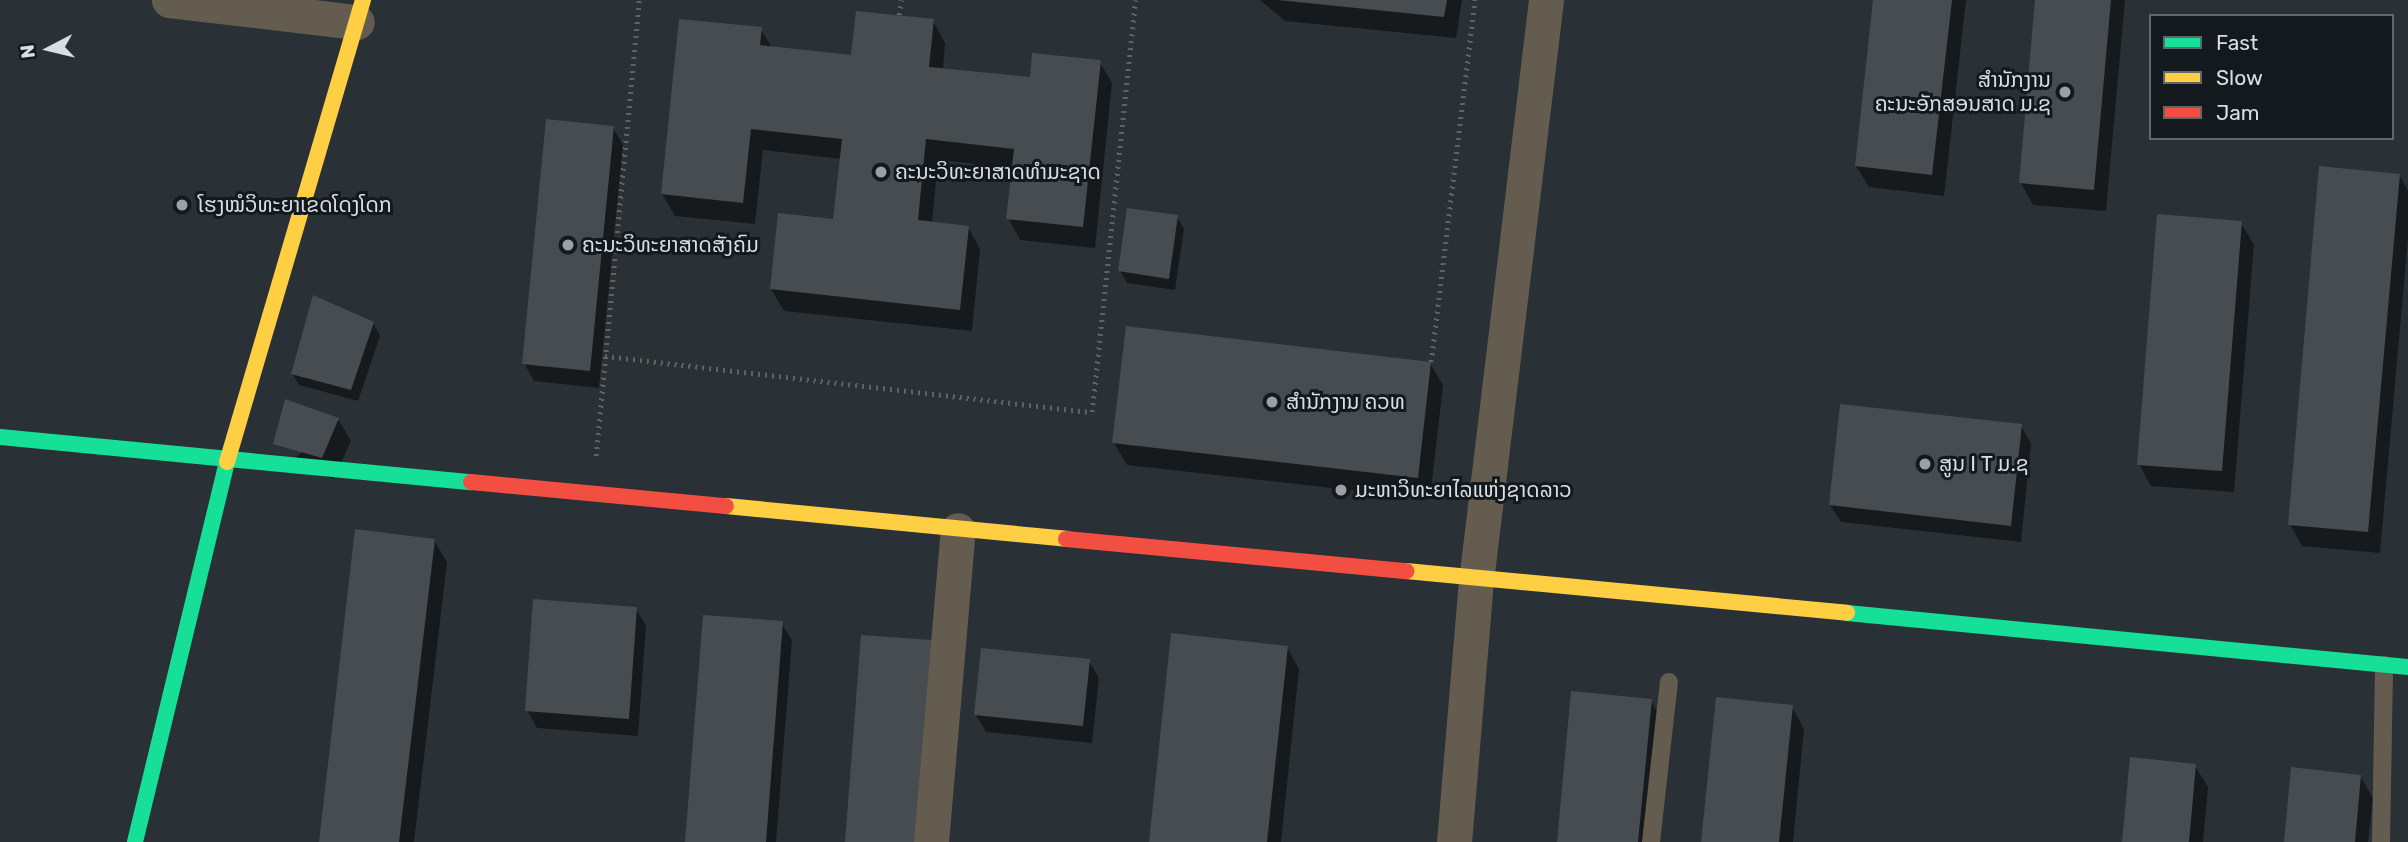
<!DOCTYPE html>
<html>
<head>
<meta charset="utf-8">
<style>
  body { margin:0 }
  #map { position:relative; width:2408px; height:842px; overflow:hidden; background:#2a3136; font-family:Rubik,"Noto Sans Lao",sans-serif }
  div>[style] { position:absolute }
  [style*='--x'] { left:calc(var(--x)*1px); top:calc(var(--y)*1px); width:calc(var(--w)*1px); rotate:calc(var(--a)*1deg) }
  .shadow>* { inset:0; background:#0007 }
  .building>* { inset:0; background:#464c50 }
  .path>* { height:4.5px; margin-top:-2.25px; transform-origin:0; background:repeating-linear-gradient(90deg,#65615b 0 2px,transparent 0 7px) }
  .lane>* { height:18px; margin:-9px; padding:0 9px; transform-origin:9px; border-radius:9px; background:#655c50 }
  .street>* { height:35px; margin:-17.5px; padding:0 17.5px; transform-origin:17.5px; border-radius:17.5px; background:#655c50 }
  .fast>* { height:16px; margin:-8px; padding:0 8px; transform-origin:8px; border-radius:8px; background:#16e098 }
  .slow>* { height:16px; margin:-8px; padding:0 8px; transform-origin:8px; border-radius:8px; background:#ffcf43 }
  .jam>* { height:16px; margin:-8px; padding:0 8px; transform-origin:8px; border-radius:8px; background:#f24e42 }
  .dots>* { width:19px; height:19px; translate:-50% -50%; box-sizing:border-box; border:4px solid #13191d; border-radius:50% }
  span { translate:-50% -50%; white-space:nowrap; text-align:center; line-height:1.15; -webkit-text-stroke:6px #13191d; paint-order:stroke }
  .poi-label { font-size:21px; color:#d6dfe5 }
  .right { translate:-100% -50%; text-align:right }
  .left { translate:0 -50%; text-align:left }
  .legend { position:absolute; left:2149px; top:14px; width:245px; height:126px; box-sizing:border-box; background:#13191d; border:2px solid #61686d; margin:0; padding:9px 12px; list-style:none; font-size:21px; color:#d6dfe5 }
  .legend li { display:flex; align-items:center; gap:14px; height:35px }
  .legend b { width:35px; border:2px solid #61686d }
  .north { position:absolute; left:14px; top:14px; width:70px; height:70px; -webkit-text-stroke:5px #13191d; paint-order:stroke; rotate:263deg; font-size:19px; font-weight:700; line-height:28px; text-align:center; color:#d6dfe5 }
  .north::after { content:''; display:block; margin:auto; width:24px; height:32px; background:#d6dfe5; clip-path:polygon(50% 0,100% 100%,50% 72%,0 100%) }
</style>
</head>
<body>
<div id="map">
  <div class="shadow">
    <i style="clip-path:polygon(1260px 0,1462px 0,1456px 38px,1285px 21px)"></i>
    <i style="clip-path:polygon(1874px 0,1966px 0,1944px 196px,1869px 187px,1856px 166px)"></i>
    <i style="clip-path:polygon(2037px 0,2125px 0,2106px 211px,2033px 205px,2021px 183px)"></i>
    <i style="clip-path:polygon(933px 21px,945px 43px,943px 70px,1032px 79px,1099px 61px,1112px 83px,1095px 248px,1020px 240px,1008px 218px,1013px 168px,938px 160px,932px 223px,968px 227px,980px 249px,972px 331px,784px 311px,771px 289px,835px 221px,841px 159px,763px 150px,755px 224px,675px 216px,662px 194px,761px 29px,772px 48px,853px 57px)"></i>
    <i style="clip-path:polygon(613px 128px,623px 145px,599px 388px,534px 381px,524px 363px)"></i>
    <i style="clip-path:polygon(2399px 175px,2408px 191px,2408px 238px,2380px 553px,2302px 546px,2290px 524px)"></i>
    <i style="clip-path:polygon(1177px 217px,1184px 229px,1175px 290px,1127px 283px,1120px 271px)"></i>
    <i style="clip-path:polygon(2241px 223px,2254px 245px,2234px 492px,2151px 486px,2139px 464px)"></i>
    <i style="clip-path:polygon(373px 323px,380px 336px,358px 401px,299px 385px,292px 373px)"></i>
    <i style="clip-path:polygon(1430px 363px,1443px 385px,1430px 499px,1127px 465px,1114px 443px)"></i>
    <i style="clip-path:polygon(338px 419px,351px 441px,334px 479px,287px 466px)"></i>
    <i style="clip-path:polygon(2021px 426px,2031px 443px,2021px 542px,1841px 522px,1830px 505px)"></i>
    <i style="clip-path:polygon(434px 540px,447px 562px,414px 842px,320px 842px)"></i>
    <i style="clip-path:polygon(636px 609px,646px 626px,638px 736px,537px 728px,527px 710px)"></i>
    <i style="clip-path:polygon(781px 623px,792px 640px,776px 842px,687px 842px)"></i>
    <i style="clip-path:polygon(1287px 647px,1299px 669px,1281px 842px,1151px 842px)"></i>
    <i style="clip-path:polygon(1089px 661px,1099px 678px,1092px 743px,986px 732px,976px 715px)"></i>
    <i style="clip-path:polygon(1651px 701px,1663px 722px,1652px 842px,1559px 842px)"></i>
    <i style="clip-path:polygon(1792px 707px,1804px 729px,1793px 842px,1703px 842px)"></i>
    <i style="clip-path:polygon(2195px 766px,2208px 787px,2203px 842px,2124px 842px)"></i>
    <i style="clip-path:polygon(2360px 776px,2373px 798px,2368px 842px,2286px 842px)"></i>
  </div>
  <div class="building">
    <i style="clip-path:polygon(1278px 0,1447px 0,1444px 17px)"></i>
    <i style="clip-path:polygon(1873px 0,1952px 0,1932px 175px,1855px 166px)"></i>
    <i style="clip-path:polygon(2035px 0,2111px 0,2094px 190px,2019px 183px)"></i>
    <i style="clip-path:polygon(856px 11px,934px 19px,929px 67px,1030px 77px,1032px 53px,1101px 60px,1083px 227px,1006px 219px,1014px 149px,926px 139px,918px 220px,969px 226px,960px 310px,770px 289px,778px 213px,833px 219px,842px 139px,751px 129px,743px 203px,661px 194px,679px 19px,762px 27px,760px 45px,851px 55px)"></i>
    <i style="clip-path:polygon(546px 119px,614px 126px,590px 371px,522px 364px)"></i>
    <i style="clip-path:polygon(2319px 166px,2400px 174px,2368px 532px,2288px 525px)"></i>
    <i style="clip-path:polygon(1127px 208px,1178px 215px,1169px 279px,1118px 271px)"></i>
    <i style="clip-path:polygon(2157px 214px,2242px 221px,2222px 471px,2137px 465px)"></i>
    <i style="clip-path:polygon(313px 295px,374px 322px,351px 390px,291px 374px)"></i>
    <i style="clip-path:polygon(1126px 326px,1431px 362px,1418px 478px,1112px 443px)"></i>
    <i style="clip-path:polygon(285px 399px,339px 418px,322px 458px,273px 444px)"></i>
    <i style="clip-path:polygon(1840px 404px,2022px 424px,2011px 526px,1829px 505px)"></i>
    <i style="clip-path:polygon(355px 529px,435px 539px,399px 842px,319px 842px)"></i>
    <i style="clip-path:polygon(533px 599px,637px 607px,629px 719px,525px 711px)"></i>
    <i style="clip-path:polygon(703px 615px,783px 621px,766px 842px,685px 842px)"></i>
    <i style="clip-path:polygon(1171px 633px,1288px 646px,1267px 842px,1149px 842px)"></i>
    <i style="clip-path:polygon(861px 635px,932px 640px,917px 842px,845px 842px)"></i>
    <i style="clip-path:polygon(981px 648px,1090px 659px,1083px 726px,974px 715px)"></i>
    <i style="clip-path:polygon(1571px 691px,1652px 699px,1638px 842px,1557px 842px)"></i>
    <i style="clip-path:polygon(1716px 697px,1793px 705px,1779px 842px,1701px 842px)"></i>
    <i style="clip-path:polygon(2130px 757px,2196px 764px,2189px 842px,2122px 842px)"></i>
    <i style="clip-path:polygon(2291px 767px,2361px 775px,2355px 842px,2284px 842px)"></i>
  </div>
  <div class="path">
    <i style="--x:899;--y:15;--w:15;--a:-82"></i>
    <i style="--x:605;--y:356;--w:490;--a:6.6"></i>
    <i style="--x:1092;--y:412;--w:414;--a:-84"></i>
    <i style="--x:1431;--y:362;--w:365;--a:-83.1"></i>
    <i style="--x:596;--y:456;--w:458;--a:-84.6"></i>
  </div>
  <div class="lane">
    <i style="--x:1651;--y:842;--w:161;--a:-83.6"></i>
    <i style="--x:2381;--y:842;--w:177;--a:-89"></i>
  </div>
  <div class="street">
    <i style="--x:169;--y:0;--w:189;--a:6.7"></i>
    <i style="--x:931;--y:842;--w:313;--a:-85.1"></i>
    <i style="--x:1454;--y:842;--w:262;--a:-85.2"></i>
    <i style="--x:1476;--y:581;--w:585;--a:-83.13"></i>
  </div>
  <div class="fast">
    <i style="--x:0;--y:437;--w:473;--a:5.5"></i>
    <i style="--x:1847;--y:613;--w:564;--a:5.5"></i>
    <i style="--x:135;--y:842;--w:391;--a:-76.4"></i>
  </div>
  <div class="slow">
    <i style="--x:227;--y:462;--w:482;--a:-73.6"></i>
    <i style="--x:726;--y:506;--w:342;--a:5.5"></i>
    <i style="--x:1406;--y:571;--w:443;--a:5.4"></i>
  </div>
  <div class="jam">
    <i style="--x:471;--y:482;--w:256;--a:5.4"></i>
    <i style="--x:1066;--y:539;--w:342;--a:5.4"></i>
  </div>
  <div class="dots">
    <i style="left:2065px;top:92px;background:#9aa2a8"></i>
    <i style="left:881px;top:172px;background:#9aa2a8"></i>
    <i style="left:182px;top:205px;background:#9aa2a8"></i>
    <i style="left:568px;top:245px;background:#9aa2a8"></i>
    <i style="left:1272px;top:402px;background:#9aa2a8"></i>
    <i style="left:1925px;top:464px;background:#9aa2a8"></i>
    <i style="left:1341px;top:490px;background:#9aa2a8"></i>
  </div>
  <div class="poi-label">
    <span class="right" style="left:2051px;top:92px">ສໍານັກງານ<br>ຄະນະອັກສອນສາດ ມ.ຊ</span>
    <span class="left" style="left:895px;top:172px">ຄະນະວິທະຍາສາດທຳມະຊາດ</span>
    <span class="left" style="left:198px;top:205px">ໂຮງໝໍວິທະຍາເຂດໂດງໂດກ</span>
    <span class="left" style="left:582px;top:245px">ຄະນະວິທະຍາສາດສັງຄົມ</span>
    <span class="left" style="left:1286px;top:402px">ສຳນັກງານ ຄວທ</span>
    <span class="left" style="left:1939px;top:464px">ສູນ I T ມ.ຊ</span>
    <span class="left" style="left:1355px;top:490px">ມະຫາວິທະຍາໄລແຫ່ງຊາດລາວ</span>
  </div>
  <ul class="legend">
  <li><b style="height:9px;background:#16e098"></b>Fast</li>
  <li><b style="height:9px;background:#ffcf43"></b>Slow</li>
  <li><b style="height:9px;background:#f24e42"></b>Jam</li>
  </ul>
  <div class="north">N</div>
</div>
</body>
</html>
